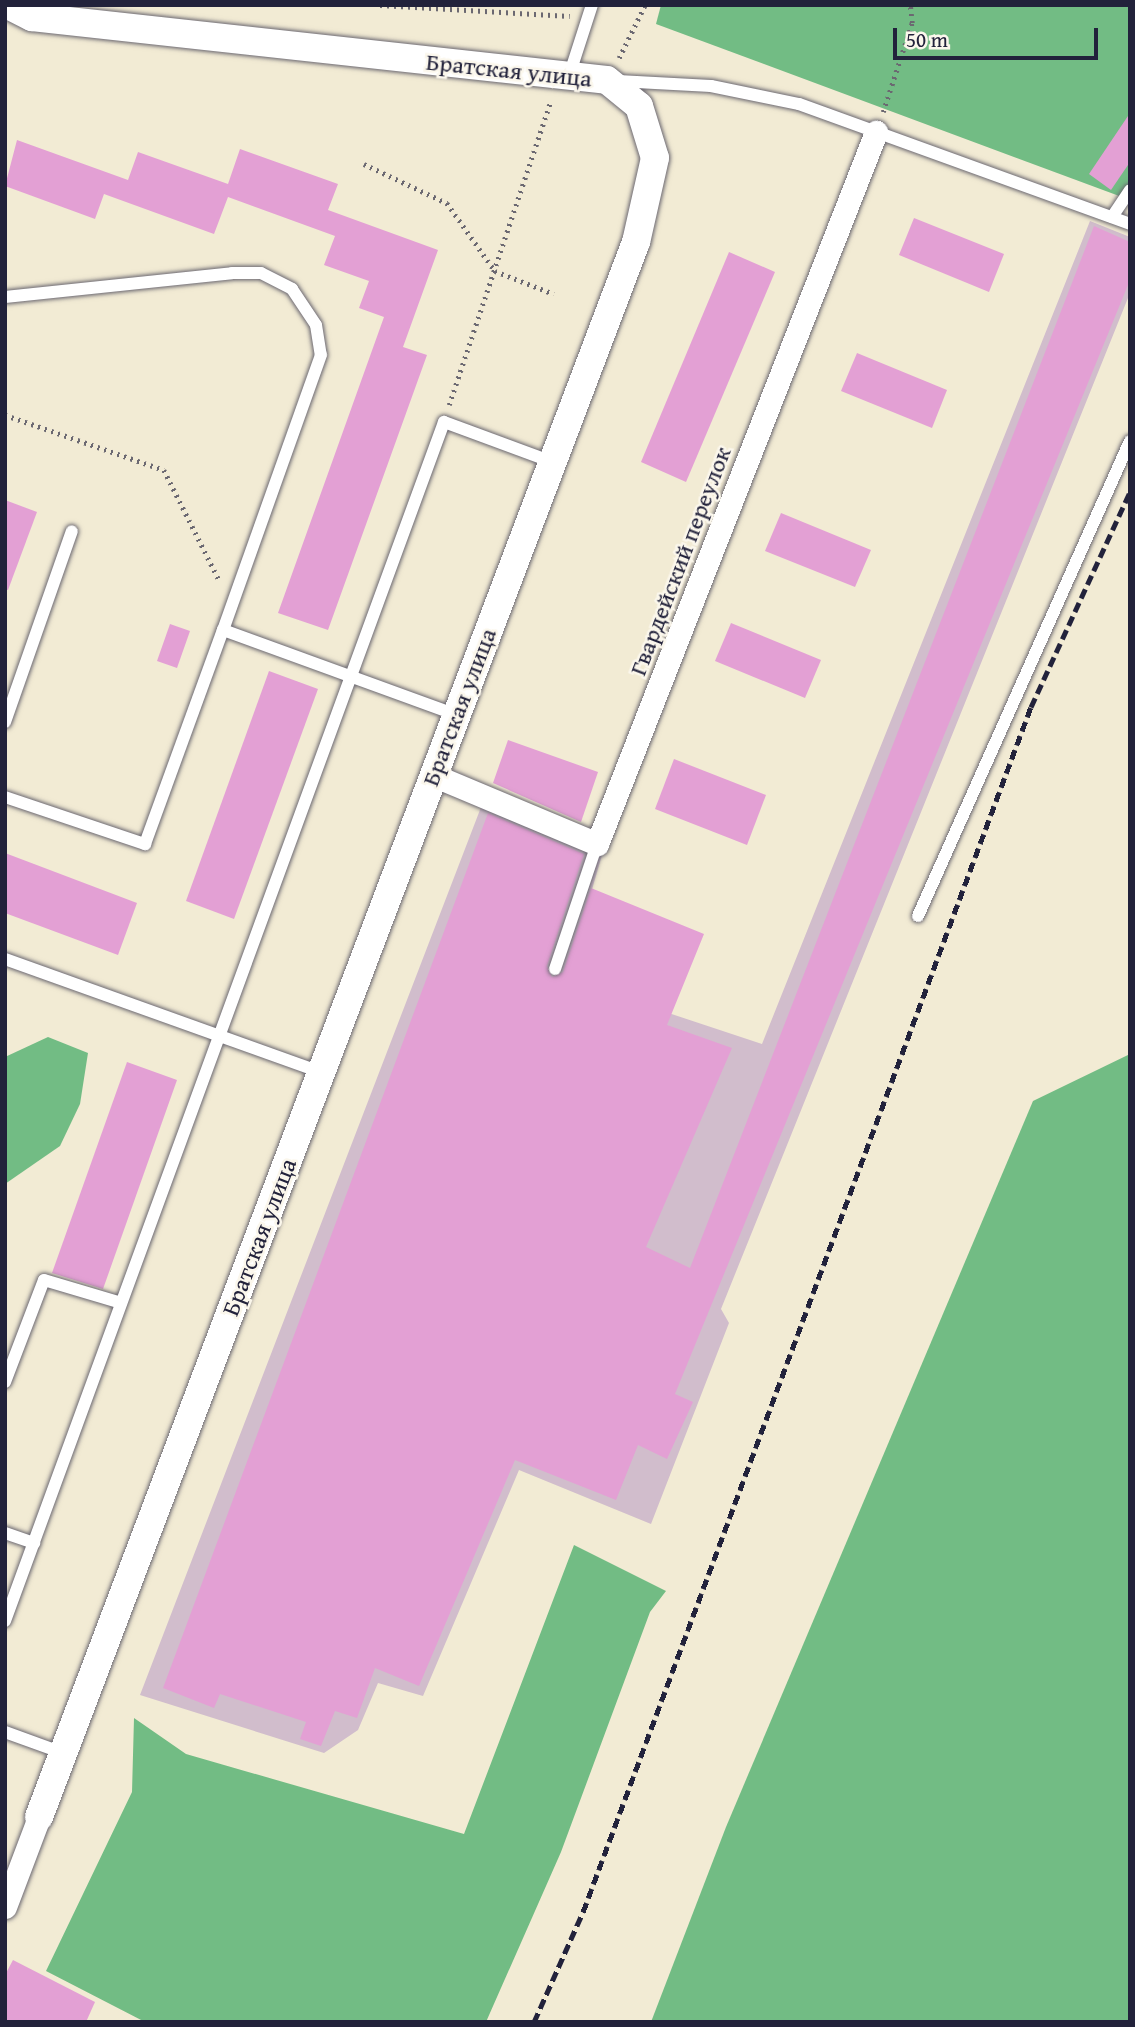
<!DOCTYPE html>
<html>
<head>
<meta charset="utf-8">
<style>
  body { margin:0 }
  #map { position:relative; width:1135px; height:2027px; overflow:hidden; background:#f2ebd4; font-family:"Gentium Book Plus",serif }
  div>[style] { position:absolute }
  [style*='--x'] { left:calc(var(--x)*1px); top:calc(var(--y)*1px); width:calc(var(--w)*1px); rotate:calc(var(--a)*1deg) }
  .industrial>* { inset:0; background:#d1bdcc }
  .forest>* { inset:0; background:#72bc84 }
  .building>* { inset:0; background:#e3a0d4 }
  .path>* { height:4.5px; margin-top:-2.25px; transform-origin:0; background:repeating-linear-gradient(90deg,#6b6871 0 2px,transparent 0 7px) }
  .roads { filter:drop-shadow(0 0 2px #6b6871) drop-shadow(0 0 2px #6b6871) }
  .service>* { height:12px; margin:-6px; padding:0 6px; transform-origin:6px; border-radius:6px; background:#fff }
  .minor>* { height:23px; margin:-11.5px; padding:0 11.5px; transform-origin:11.5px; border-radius:11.5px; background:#fff }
  .tertiary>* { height:28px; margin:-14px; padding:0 14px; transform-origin:14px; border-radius:14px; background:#fff }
  .rail>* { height:5px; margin-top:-2.5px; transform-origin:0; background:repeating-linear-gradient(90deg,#22223b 0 10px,transparent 0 15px) }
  span { translate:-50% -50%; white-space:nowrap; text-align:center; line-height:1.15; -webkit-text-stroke:5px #fbf7ec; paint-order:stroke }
  .street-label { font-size:24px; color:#22223b }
  .frame { position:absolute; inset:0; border:7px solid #22223b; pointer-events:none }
  .scale { position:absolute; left:893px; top:28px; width:205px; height:32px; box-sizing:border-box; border:4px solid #22223b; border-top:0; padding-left:9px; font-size:21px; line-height:24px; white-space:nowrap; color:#22223b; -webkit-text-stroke:5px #fbf7ec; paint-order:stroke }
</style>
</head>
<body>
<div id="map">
  <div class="industrial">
    <i style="clip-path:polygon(1090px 221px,1130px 237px,1130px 293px,721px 1309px,729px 1323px,651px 1524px,519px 1470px,423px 1696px,378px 1683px,358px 1730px,324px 1753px,140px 1695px,483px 802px,602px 855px,566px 979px,762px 1044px)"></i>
  </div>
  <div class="forest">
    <i style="clip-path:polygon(661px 5px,1130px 5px,1130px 200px,656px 24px)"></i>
    <i style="clip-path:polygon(48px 1037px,88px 1053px,80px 1104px,60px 1146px,5px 1184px,5px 1057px)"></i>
    <i style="clip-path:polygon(1130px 1054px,1130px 2022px,651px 2022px,726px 1827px,1033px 1101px)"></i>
    <i style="clip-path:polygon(574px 1545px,666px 1591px,650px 1612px,561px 1852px,486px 2022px,145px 2022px,46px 1971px,132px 1792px,134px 1718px,186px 1754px,464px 1834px)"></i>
  </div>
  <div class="building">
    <i style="clip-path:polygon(1130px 113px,1130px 162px,1111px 190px,1089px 174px)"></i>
    <i style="clip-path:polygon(17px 140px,128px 180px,138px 152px,228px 184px,240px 149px,338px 184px,328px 210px,438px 250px,403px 347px,427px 355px,328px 630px,278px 613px,384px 317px,359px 308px,369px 281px,324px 265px,335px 236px,228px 197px,214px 234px,104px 194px,95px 219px,5px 186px)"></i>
    <i style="clip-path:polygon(914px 218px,1004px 254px,989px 292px,899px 255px)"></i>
    <i style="clip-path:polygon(1094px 226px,1130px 242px,1130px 280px,675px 1394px,693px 1402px,667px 1459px,638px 1445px,616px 1500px,515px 1460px,419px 1686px,375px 1668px,357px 1718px,335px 1711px,321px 1746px,300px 1739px,306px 1722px,220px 1694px,214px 1708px,163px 1688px,488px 813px,584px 854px,547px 966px,552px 977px,563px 972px,591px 888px,704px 934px,667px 1025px,732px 1048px,646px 1247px,690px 1268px)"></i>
    <i style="clip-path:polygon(729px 252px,775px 272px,686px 482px,641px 462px)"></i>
    <i style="clip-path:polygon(857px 353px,947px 390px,932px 428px,841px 391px)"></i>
    <i style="clip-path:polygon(5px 500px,37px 512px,8px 590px,5px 589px)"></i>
    <i style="clip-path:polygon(781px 513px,871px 550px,855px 587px,765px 551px)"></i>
    <i style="clip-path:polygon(731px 623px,821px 660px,805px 698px,715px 661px)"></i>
    <i style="clip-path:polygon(170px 624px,190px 631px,177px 668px,157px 661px)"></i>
    <i style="clip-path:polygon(269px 671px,318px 689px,234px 919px,186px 901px)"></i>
    <i style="clip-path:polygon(508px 740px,598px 772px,581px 822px,493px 783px)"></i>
    <i style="clip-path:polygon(674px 759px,766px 795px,747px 845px,655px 809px)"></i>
    <i style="clip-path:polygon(5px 853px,137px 903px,118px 955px,5px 913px)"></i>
    <i style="clip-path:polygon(127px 1062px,177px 1080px,103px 1289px,52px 1273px)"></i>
    <i style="clip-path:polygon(13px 1960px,95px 2002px,86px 2022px,5px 2022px,5px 1975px)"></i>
  </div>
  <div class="path">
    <i style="--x:380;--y:5;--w:190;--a:3.3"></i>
    <i style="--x:619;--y:58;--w:59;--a:-63.9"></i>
    <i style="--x:883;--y:112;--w:94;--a:-72"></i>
    <i style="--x:912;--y:23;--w:18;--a:-96"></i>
    <i style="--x:364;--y:164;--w:92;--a:25.2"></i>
    <i style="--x:447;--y:203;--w:83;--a:54.8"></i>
    <i style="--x:495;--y:271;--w:63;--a:21.3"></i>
    <i style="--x:449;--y:405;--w:321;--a:-71.5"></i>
    <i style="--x:5;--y:415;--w:168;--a:19.1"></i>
    <i style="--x:164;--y:470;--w:125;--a:63.4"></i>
  </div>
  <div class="roads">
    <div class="service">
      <i style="--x:569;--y:76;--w:75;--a:-72.1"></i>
      <i style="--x:618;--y:81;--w:93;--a:3.1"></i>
      <i style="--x:711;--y:86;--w:90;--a:11.6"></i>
      <i style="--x:799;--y:104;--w:352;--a:19.9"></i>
      <i style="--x:1112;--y:217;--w:32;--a:-56"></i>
      <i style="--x:5;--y:297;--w:228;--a:-6"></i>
      <i style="--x:232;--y:273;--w:29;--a:0"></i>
      <i style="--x:261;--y:273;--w:35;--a:27"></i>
      <i style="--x:292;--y:289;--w:43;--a:56.3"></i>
      <i style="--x:316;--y:325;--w:30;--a:81"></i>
      <i style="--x:321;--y:355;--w:292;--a:109.6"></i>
      <i style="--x:223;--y:630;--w:249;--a:20"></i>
      <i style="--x:5;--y:722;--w:202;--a:-70.7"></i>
      <i style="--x:5;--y:797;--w:148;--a:18.6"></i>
      <i style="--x:145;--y:844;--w:228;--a:-70"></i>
      <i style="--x:918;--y:916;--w:520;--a:-65.95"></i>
      <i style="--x:5;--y:959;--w:336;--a:19.7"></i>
      <i style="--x:555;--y:969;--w:132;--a:-71.4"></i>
      <i style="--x:5;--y:1382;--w:109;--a:-69.1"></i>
      <i style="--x:44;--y:1280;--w:80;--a:16.6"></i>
      <i style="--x:5;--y:1533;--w:31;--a:19"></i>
      <i style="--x:5;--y:1621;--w:1277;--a:-69.89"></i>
      <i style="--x:444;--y:422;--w:115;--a:20.3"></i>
      <i style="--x:5;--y:1732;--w:62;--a:19.9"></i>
    </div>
    <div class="minor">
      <i style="--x:433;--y:775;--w:178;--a:22.8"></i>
      <i style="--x:597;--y:844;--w:765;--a:-68.6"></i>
      <i style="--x:5;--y:1907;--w:96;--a:-69.3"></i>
    </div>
    <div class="tertiary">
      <i style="--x:8;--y:5;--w:27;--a:27"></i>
      <i style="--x:32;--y:17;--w:578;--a:6.25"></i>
      <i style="--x:607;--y:80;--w:41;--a:39.1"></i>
      <i style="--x:639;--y:106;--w:54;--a:72.9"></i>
      <i style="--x:655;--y:158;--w:86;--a:102.7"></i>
      <i style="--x:636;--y:242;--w:1684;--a:110.76"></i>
    </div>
  </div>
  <div class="rail">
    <i style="--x:534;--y:2022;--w:120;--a:-66"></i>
    <i style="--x:583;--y:1912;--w:1286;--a:-69.61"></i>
    <i style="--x:1031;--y:707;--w:237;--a:-65.3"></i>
  </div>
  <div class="street-label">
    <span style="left:509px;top:70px;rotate:6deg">Братская улица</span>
    <span style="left:680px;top:561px;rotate:-69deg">Гвардейский переулок</span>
    <span style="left:459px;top:707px;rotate:-69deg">Братская улица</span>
    <span style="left:259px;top:1237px;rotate:-69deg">Братская улица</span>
  </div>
  <div class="frame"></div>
  <div class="scale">50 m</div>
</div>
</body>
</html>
